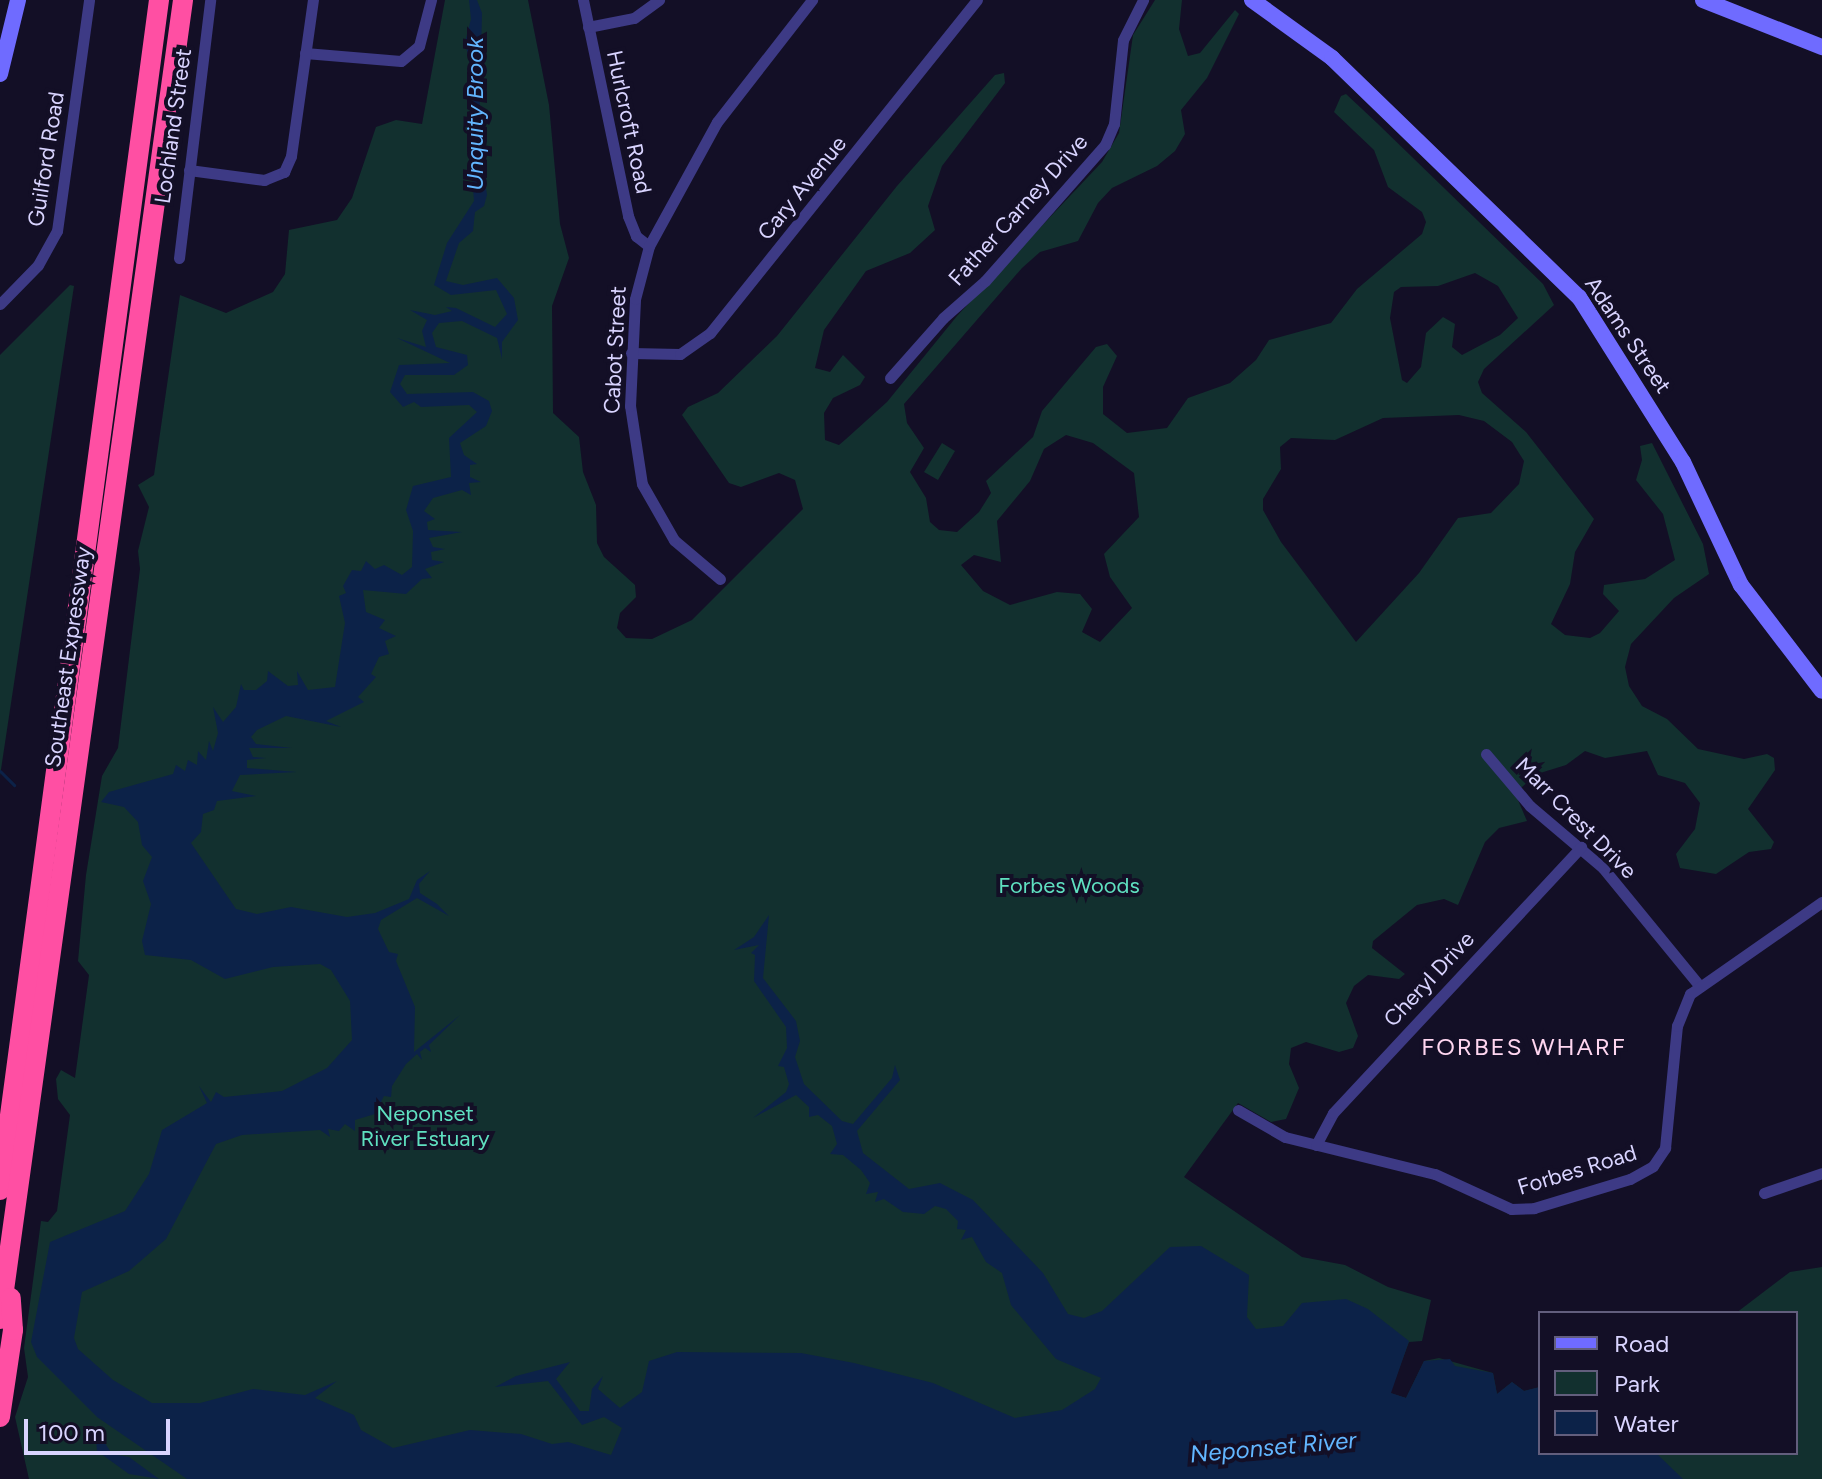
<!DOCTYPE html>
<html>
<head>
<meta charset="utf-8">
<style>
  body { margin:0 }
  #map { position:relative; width:1822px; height:1479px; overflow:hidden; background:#130f26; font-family:Figtree,sans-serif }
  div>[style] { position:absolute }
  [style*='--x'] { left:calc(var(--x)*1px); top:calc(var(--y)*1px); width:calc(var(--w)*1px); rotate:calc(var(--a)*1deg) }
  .green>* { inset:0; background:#12302f }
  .water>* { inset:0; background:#0c2248 }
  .stream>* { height:3px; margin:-1.5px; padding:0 1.5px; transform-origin:1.5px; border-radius:1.5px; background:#0c2248 }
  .street>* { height:11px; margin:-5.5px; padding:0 5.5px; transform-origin:5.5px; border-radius:5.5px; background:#3d3a85 }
  .secondary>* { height:16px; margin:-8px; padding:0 8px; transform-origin:8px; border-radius:8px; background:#6f6bff }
  .highway>* { height:20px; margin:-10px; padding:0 10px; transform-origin:10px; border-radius:10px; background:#ff4fa3 }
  span { translate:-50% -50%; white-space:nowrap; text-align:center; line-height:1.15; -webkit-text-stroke:8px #130f26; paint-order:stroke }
  .street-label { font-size:22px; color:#d9d4ff }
  .park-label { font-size:22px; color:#5fe0c0 }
  .water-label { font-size:24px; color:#62b6ff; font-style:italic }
  .neighbourhood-label { font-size:24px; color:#ffd6f0; letter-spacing:2px }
  .legend { position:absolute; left:1538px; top:1311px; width:260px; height:144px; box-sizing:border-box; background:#130f26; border:2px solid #625e7d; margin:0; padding:10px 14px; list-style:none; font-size:24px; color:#d9d4ff }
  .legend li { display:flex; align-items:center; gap:16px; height:40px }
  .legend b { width:40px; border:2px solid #625e7d }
  .scale { position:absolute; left:24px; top:1419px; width:146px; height:36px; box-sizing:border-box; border:4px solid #d9d4ff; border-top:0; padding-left:10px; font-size:24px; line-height:28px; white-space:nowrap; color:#d9d4ff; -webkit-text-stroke:6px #130f26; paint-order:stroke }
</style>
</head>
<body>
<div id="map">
  <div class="green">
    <i style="clip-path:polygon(evenodd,445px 0,528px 0,549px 105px,560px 224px,569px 258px,552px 306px,553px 413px,579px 437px,583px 472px,596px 505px,597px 543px,604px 557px,635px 585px,636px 597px,620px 613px,617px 628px,626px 638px,652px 639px,692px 620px,803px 509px,795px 480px,779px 473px,741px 487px,729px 483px,682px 415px,688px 407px,718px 393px,777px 336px,897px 186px,995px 75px,1004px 73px,1005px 83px,942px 166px,928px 206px,935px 230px,910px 253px,866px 271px,824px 330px,815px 368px,830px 372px,843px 355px,865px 377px,860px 385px,833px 398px,824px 413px,825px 440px,839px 445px,846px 439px,887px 402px,957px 316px,1102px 162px,1119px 133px,1133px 35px,1155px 0,1182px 0,1179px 29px,1188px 56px,1200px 53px,1235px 10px,1239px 14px,1207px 78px,1181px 110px,1185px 134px,1175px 151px,1157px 166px,1112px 188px,1098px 203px,1078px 241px,1040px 252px,1022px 268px,904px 404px,907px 423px,924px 448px,910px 472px,926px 498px,930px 522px,939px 530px,957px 532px,979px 512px,991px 493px,986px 481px,1033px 437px,1042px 411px,1096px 347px,1107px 344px,1117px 356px,1103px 387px,1103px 414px,1127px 433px,1167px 428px,1188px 398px,1230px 383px,1256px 360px,1269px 340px,1331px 323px,1357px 289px,1422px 234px,1426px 222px,1422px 212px,1388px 187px,1374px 150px,1334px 112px,1341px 96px,1346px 94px,1377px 123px,1543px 284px,1554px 305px,1484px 369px,1478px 382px,1482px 393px,1526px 432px,1594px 519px,1575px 552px,1570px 584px,1551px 624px,1565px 635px,1590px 638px,1600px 633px,1619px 611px,1603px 594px,1604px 585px,1645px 579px,1675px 560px,1663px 514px,1636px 480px,1642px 460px,1640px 446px,1652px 443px,1703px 544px,1709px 574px,1674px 598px,1631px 644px,1625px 667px,1629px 686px,1642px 706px,1667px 719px,1698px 749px,1744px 759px,1767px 754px,1774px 758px,1775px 770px,1748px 809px,1774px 842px,1771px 849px,1749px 852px,1716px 874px,1680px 868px,1676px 854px,1695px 829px,1700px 803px,1685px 783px,1658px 775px,1647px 751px,1605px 758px,1585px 751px,1566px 765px,1537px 774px,1515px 793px,1527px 821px,1499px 828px,1485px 842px,1458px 905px,1444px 899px,1417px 905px,1373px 941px,1372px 948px,1405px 974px,1399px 979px,1368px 975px,1354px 986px,1346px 1003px,1358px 1036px,1353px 1048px,1339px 1052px,1306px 1042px,1291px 1048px,1289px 1064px,1299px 1088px,1286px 1119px,1271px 1122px,1238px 1103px,1184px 1177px,1302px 1257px,1345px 1265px,1388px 1287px,1431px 1300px,1422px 1341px,1409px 1342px,1390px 1393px,1406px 1398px,1424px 1361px,1439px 1358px,1493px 1373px,1497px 1394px,1512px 1382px,1524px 1391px,1540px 1387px,1540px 1453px,1796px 1453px,1796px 1313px,1736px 1313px,1790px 1272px,1822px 1267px,1822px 1479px,29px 1479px,15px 1417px,28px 1377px,24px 1348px,41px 1221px,48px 1222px,57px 1211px,70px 1115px,58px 1099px,56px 1079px,61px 1070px,75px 1078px,89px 975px,78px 961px,86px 875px,102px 776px,118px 748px,140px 569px,138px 551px,149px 507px,138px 485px,154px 475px,180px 295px,226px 313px,273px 292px,285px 274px,289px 230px,337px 220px,352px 198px,376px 127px,396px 120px,422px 124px,445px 0,1475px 273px,1498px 286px,1518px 318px,1500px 335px,1462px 355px,1452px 347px,1455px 324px,1443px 317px,1426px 333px,1421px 367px,1407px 383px,1402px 380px,1390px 318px,1394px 292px,1401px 287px,1438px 286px,1475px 273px,445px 0,1459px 415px,1484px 421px,1512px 442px,1524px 461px,1519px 484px,1491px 513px,1458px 518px,1419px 573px,1356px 642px,1281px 542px,1263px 510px,1263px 499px,1281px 469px,1280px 447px,1291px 438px,1335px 440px,1383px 418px,1459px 415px,445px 0,1066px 435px,1093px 443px,1134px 473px,1139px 517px,1104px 554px,1110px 577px,1132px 608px,1100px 642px,1082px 632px,1092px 609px,1080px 594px,1057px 592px,1010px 605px,983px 591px,961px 565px,974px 555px,1001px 562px,997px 521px,1030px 481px,1044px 449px,1066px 435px)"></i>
    <i style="clip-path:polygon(70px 285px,74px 286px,0 776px,0 355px)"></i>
    <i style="clip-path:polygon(942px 443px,955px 451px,938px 480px,924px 472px)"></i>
  </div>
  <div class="water">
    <i style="clip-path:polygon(469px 0,477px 0,482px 13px,479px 139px,487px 195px,484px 206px,475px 212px,473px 231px,459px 243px,446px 281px,463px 285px,497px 278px,514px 298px,518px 320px,502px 342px,502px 359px,497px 338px,462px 321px,439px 323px,432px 333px,436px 347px,467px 355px,468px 365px,454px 375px,405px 375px,400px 384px,407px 394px,473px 392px,489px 401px,492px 411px,486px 426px,460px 443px,464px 455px,477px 464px,470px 465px,470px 477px,481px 482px,469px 483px,471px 495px,462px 490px,433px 498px,424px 511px,435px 519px,427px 522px,428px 530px,462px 532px,429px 538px,433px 547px,445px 549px,431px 552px,432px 560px,444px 562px,425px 569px,432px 578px,422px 579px,406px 594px,363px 590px,366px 612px,385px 620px,379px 628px,396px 636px,385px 641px,389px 654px,379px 657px,371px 674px,376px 677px,358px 697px,364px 702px,326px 721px,341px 727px,286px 716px,257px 730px,251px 737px,256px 744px,292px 748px,249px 748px,253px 757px,266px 758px,247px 760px,247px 768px,297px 772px,240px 775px,232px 791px,256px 796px,217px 801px,214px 810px,203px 814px,201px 832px,191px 843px,236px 909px,257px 914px,291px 907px,347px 917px,375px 913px,409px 899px,417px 880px,430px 871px,419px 884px,420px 893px,437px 904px,449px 916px,417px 898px,381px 920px,378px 929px,389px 952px,398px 954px,396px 961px,415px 1007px,414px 1052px,460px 1015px,429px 1045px,431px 1052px,425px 1048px,420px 1052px,422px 1060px,417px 1054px,406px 1064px,392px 1086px,391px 1097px,384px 1096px,375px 1114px,355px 1120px,355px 1131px,345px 1124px,339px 1131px,328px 1129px,330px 1137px,320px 1130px,242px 1135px,216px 1144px,166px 1239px,129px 1271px,82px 1292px,74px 1338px,78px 1349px,113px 1380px,152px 1403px,200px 1403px,253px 1389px,305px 1395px,337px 1381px,315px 1398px,354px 1415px,361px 1430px,393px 1448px,470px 1430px,521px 1434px,552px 1444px,568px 1442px,611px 1455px,622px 1428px,604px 1417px,582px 1425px,548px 1381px,495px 1387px,516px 1376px,570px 1362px,556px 1379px,580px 1411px,589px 1411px,592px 1389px,603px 1376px,598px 1389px,620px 1408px,642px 1392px,649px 1361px,677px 1352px,801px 1353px,854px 1363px,933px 1383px,1015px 1418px,1062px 1410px,1095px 1389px,1101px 1378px,1056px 1359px,1011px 1305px,1002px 1273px,986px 1262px,972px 1237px,961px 1240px,966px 1230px,957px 1229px,958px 1221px,946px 1209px,935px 1206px,924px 1214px,903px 1212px,884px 1199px,875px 1202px,878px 1192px,866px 1194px,870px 1183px,861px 1170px,843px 1155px,830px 1154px,837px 1144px,832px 1126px,818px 1115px,809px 1117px,809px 1107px,796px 1095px,753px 1118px,786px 1092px,789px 1084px,784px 1067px,778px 1066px,787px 1048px,786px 1027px,754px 981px,755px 955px,751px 953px,759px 945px,734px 950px,754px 937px,769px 915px,763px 978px,796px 1021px,800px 1041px,795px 1057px,804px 1084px,842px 1121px,853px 1124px,892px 1078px,895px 1065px,900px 1080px,857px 1131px,863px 1153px,909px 1189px,940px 1183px,973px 1200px,1043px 1273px,1068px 1314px,1084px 1318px,1102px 1311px,1170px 1247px,1201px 1246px,1249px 1275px,1247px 1317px,1256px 1329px,1283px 1326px,1302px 1303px,1346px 1299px,1368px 1309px,1409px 1341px,1391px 1393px,1406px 1398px,1424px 1361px,1450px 1359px,1455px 1366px,1493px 1373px,1497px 1394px,1512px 1382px,1524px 1391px,1540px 1387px,1540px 1453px,1656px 1453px,1683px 1479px,187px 1479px,97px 1417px,37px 1357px,31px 1342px,50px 1242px,125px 1211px,149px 1174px,162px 1130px,207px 1103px,199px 1086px,211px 1102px,216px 1092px,224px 1097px,282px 1091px,327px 1068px,352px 1040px,350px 1001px,331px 970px,320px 964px,273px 967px,225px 979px,191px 960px,145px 955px,142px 941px,151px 904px,143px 881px,152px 857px,142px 845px,138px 822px,124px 807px,101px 802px,109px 792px,173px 774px,176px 765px,185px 771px,188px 760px,197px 765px,198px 751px,206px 760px,209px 741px,213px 751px,218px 733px,213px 707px,223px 722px,236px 707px,241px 684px,244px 690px,256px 690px,267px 681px,268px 671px,288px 686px,298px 685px,297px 671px,308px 690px,335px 687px,345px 623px,339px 596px,346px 593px,343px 586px,352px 570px,361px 571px,366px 561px,375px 569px,384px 565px,402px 575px,412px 567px,413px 531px,406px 510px,413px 486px,451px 477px,449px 438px,477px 412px,469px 405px,421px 407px,414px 402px,403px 407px,390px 392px,399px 365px,450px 363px,397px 338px,426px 347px,422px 331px,427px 320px,410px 310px,435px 315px,452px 311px,446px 307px,456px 308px,495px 327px,507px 314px,496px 290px,451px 295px,434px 285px,447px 243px,474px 201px,470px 149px,474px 83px,465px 42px,471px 19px)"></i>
    <i style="clip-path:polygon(96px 1440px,103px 1440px,112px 1454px,129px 1457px,159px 1479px,129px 1474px,97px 1451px)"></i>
  </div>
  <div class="stream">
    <i style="--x:0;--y:771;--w:20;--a:45"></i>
  </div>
  <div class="street">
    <i style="--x:583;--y:0;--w:221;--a:78.2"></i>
    <i style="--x:628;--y:216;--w:22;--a:68"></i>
    <i style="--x:636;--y:236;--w:16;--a:38"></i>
    <i style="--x:588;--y:27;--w:47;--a:-11.1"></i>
    <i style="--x:634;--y:18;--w:31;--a:-36"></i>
    <i style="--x:305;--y:53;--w:96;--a:4.8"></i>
    <i style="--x:401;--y:61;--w:23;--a:-40"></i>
    <i style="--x:419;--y:46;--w:48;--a:-75.4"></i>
    <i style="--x:189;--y:170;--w:76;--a:7.6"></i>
    <i style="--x:264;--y:180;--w:22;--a:-22"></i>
    <i style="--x:284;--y:172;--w:17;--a:-66"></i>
    <i style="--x:291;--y:156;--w:158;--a:-82"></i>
    <i style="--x:179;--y:258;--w:260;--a:-83.1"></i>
    <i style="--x:0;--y:304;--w:54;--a:-45.7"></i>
    <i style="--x:38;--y:265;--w:39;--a:-61"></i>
    <i style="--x:57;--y:231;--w:233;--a:-82.1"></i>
    <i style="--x:631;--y:353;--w:49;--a:1.2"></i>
    <i style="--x:680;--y:354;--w:37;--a:-35"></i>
    <i style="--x:710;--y:333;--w:427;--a:-51.3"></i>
    <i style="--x:890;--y:378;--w:80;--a:-48.5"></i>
    <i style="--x:943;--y:318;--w:56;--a:-41.4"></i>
    <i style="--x:985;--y:281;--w:181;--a:-48.6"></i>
    <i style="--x:1105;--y:145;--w:23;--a:-67"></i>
    <i style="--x:1114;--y:124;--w:84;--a:-83.9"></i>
    <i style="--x:1123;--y:40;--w:45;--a:-63.4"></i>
    <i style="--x:720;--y:579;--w:60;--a:-139.7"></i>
    <i style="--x:674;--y:540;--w:64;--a:-119.7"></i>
    <i style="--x:642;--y:484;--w:79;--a:-98.7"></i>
    <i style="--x:630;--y:406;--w:107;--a:-87.3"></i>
    <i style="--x:635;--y:299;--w:55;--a:-75.2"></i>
    <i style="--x:649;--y:246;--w:141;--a:-61.3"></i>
    <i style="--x:717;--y:122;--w:155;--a:-52.1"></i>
    <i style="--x:1486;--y:754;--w:68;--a:49.8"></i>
    <i style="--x:1530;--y:806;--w:96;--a:40.3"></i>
    <i style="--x:1603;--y:868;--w:150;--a:50.7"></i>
    <i style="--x:1238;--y:1110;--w:54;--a:29.9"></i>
    <i style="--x:1285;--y:1137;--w:154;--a:13.9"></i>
    <i style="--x:1435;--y:1174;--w:84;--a:24.7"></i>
    <i style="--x:1511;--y:1209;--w:23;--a:-2"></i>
    <i style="--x:1534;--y:1208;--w:100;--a:-16.8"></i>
    <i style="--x:1630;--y:1179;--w:26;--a:-29"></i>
    <i style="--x:1653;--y:1166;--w:22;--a:-56"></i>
    <i style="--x:1665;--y:1148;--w:123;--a:-84.4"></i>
    <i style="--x:1677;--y:1026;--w:35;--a:-68"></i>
    <i style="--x:1690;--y:994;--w:161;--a:-34.9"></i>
    <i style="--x:1316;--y:1145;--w:36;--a:-62"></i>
    <i style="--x:1333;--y:1113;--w:364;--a:-47"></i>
    <i style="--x:1764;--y:1193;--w:61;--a:-19"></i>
  </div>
  <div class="secondary">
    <i style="--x:1252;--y:0;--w:99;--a:35.9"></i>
    <i style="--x:1332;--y:58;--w:344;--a:44.1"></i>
    <i style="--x:1579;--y:297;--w:195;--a:57.8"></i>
    <i style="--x:1683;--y:462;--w:136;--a:64.8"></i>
    <i style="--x:1741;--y:585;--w:133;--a:52.6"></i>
    <i style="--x:1703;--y:0;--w:128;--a:21.6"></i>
    <i style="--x:0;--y:74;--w:76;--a:-76.3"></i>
  </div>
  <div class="highway">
    <i style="--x:0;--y:1190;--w:1201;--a:-82.39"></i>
    <i style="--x:0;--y:1319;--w:1332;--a:-82.1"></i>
    <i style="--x:0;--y:1417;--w:88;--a:-81.5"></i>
    <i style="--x:13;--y:1330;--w:32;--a:-94"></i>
  </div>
  <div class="street-label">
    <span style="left:629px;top:122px;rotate:78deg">Hurlcroft Road</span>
    <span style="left:173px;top:126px;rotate:-82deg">Lochland Street</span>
    <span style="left:46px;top:159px;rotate:-81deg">Guilford Road</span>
    <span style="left:802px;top:188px;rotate:-51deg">Cary Avenue</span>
    <span style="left:1018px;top:210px;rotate:-48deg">Father Carney Drive</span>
    <span style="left:1628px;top:335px;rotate:56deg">Adams Street</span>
    <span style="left:615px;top:350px;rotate:-87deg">Cabot Street</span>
    <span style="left:68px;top:657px;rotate:-82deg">Southeast Expressway</span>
    <span style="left:1576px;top:818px;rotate:45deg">Marr Crest Drive</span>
    <span style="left:1429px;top:979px;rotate:-47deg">Cheryl Drive</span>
    <span style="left:1577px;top:1170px;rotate:-17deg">Forbes Road</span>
  </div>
  <div class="park-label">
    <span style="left:1069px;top:886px">Forbes Woods</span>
    <span style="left:425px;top:1126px">Neponset<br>River Estuary</span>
  </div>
  <div class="water-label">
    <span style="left:475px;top:114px;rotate:-90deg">Unquity Brook</span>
    <span style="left:1273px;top:1447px;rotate:-5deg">Neponset River</span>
  </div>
  <div class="neighbourhood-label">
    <span style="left:1524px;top:1047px">FORBES WHARF</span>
  </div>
  <ul class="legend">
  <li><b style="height:10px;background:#6f6bff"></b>Road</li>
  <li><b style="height:22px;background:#12302f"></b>Park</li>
  <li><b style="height:22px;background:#0c2248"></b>Water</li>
  </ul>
  <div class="scale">100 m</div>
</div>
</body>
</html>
